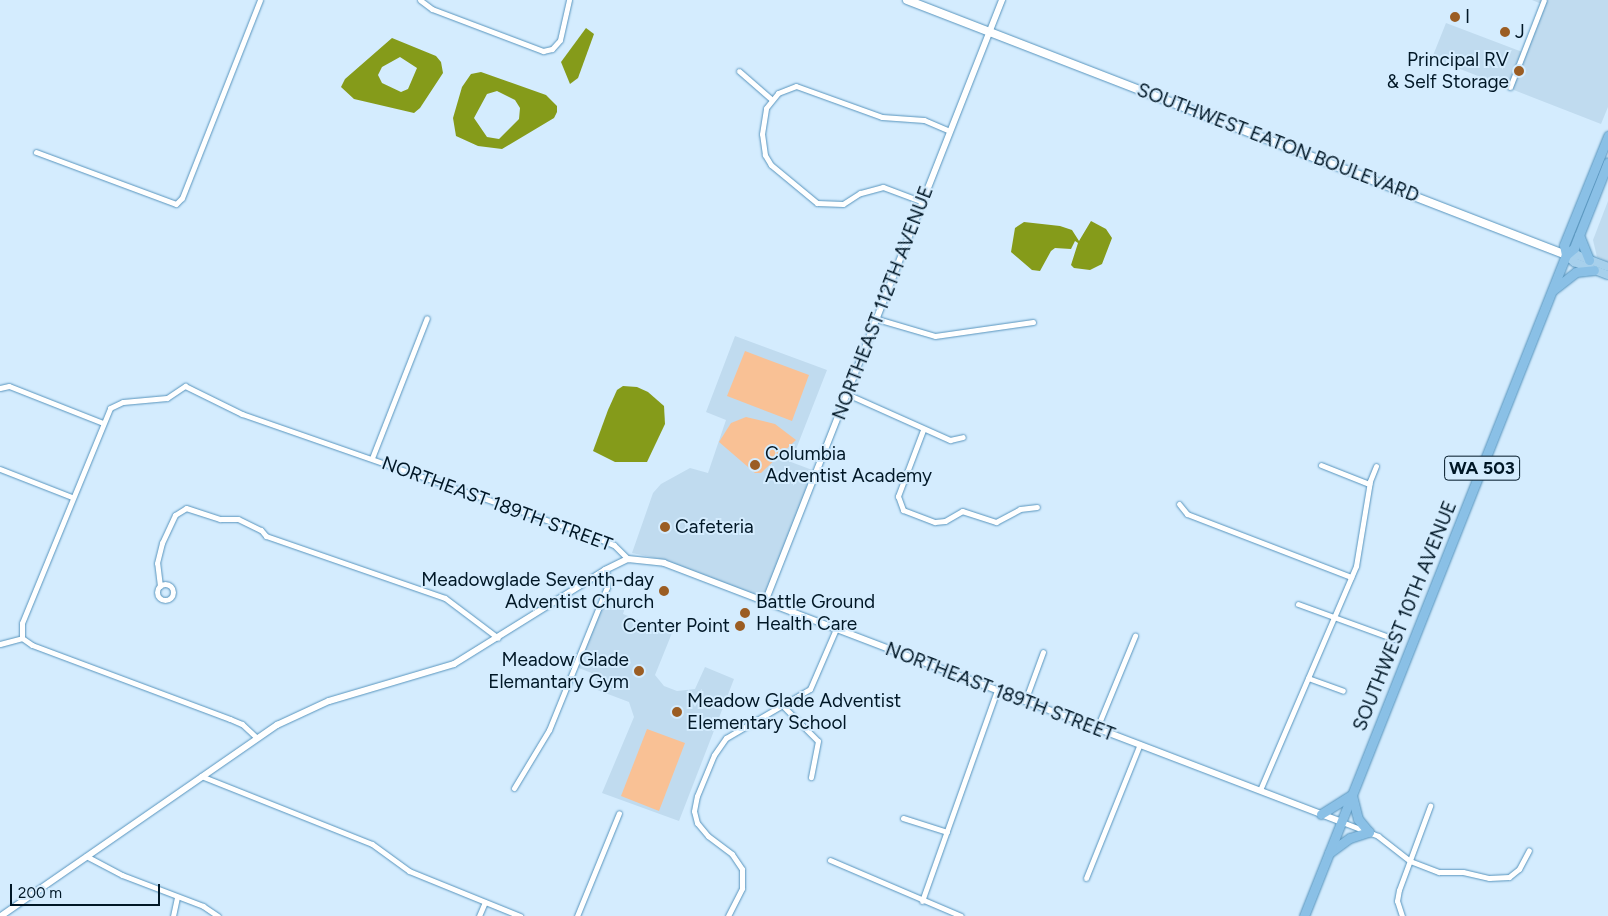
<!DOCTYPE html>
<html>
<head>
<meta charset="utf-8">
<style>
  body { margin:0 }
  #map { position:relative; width:1608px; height:916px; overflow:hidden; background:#d4ecfe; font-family:Figtree,sans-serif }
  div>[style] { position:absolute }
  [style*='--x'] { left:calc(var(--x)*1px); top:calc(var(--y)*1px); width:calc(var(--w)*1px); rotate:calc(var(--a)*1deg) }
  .built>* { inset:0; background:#c0dbef }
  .green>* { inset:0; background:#f9c195 }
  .water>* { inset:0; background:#859b1a }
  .roads { filter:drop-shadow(0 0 1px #5794bd) drop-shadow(0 0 1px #5794bd) }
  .minor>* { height:5px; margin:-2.5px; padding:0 2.5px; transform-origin:2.5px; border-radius:2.5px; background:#fff }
  .minor>.ring { margin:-2.5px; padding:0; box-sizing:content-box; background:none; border:5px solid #fff; border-radius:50% }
  .tertiary>* { height:6px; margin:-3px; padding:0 3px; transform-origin:3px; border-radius:3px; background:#fff }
  .secondary>* { height:8px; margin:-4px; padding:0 4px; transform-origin:4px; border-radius:4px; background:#fff }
  .primary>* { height:8px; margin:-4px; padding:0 4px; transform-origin:4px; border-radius:4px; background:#a7d0ec }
  .trunk>* { height:9px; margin:-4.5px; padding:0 4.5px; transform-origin:4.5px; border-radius:4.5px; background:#8ac0e6 }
  .dots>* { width:14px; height:14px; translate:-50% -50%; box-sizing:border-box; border:2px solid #d4ecfe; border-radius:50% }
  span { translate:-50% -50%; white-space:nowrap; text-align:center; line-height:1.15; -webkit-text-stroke:4px #d4ecfe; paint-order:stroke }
  .shield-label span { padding:1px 4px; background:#d4ecfe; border:1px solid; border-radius:4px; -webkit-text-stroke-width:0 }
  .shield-label { font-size:18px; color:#001726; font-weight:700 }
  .poi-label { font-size:19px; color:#001726 }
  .left { translate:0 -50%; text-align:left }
  .right { translate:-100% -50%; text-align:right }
  .street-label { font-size:19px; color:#001726 }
  .scale { position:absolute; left:10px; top:884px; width:150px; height:22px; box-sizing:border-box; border:2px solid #001726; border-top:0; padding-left:6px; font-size:15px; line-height:18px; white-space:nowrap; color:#001726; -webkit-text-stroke:4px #d4ecfe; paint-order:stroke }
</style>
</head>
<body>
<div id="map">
  <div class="built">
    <i style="clip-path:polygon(1532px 0,1608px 0,1608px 107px,1601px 124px,1432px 58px,1446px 23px,1525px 53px,1544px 5px)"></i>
    <i style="clip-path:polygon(1608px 201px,1608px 262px,1597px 257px,1593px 240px)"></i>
    <i style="clip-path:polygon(735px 336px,827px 370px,791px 462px,815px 471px,766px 593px,761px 597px,660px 559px,632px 553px,653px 493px,661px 484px,690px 468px,708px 473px,726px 420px,706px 412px)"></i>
    <i style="clip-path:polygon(605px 597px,626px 605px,623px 614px,672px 633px,655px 675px,664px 686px,677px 691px,695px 689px,705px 667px,734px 679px,679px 821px,602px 793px,634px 717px,629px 702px,592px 688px,597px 675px,576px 667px)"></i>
  </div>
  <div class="green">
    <i style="clip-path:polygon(745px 351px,809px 375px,792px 421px,727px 396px)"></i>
    <i style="clip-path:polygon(746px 417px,775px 424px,796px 440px,761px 473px,755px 473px,719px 442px,731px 423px)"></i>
    <i style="clip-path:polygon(647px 729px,685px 743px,659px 811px,621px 796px)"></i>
  </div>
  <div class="water">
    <i style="clip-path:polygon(586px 28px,594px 34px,578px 78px,570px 84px,561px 62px)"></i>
    <i style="clip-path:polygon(evenodd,392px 38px,436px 56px,441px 62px,443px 73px,420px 108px,414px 113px,354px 99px,341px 87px,345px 79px,392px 38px,400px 57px,417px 68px,408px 89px,401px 92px,382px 83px,378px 75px,382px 67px,400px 57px)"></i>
    <i style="clip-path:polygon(evenodd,481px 72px,546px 95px,557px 106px,557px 112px,554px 118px,502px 149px,478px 146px,456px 136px,453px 118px,462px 87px,471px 74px,481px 72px,497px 91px,515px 100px,520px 108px,519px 119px,499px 139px,487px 137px,474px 118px,487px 94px,497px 91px)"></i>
    <i style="clip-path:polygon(1091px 221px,1106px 229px,1112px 238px,1102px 264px,1090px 270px,1074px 268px,1071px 265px,1078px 243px,1075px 241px,1071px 249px,1055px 248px,1051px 251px,1040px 271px,1032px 270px,1011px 252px,1015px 228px,1024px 222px,1060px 226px,1072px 230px,1079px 241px)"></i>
    <i style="clip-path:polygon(623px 386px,637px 387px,648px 392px,664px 406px,665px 424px,647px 462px,615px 462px,593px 451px,608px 410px,617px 390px)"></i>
  </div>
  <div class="roads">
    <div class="minor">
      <i style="--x:420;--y:0;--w:15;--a:37"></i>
      <i style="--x:432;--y:9;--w:119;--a:20.7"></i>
      <i style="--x:543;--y:51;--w:9;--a:-13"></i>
      <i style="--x:552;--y:49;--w:12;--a:-48"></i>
      <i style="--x:560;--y:40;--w:41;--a:-77.3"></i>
      <i style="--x:739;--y:71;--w:43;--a:41.2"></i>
      <i style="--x:1510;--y:87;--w:93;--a:-68.7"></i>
      <i style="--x:36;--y:152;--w:149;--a:20.4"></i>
      <i style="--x:176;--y:204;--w:8;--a:-45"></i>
      <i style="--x:182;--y:198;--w:213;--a:-68.5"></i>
      <i style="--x:923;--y:202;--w:43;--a:-159.4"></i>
      <i style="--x:883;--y:187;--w:24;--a:165"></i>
      <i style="--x:860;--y:193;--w:20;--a:147"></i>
      <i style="--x:843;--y:204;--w:26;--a:-178"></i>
      <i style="--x:817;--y:203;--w:60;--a:-140.4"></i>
      <i style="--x:771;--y:165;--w:12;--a:-121"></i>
      <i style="--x:765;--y:155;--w:21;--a:-98"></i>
      <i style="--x:762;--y:134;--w:26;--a:-81"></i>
      <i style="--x:766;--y:108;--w:19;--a:-51"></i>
      <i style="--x:778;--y:93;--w:19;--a:-21"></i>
      <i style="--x:796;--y:86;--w:91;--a:19.8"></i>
      <i style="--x:882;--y:117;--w:42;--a:4.1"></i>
      <i style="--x:924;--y:120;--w:28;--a:23"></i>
      <i style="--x:877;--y:319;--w:60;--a:16.3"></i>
      <i style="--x:935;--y:336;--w:99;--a:-8.1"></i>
      <i style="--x:0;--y:388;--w:9;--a:-13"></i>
      <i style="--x:9;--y:386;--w:101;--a:21.5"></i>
      <i style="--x:847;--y:394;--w:113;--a:24.1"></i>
      <i style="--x:950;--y:440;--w:13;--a:-13"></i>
      <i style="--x:923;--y:430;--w:71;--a:110.7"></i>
      <i style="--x:898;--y:496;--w:15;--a:70"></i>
      <i style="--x:903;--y:510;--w:34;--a:21"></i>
      <i style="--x:935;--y:522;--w:10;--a:-6"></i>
      <i style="--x:945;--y:521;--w:20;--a:-30"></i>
      <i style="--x:962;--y:511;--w:36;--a:18"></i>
      <i style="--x:996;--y:522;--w:27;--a:-28"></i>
      <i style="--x:1020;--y:509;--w:17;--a:-7"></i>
      <i style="--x:372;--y:458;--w:150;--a:-68.6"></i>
      <i style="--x:1321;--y:465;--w:52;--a:21.6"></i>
      <i style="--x:0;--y:469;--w:77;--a:21.3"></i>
      <i style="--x:1179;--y:504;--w:13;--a:51"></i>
      <i style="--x:1187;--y:514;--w:176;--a:21"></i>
      <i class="ring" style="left:157px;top:584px;width:11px;height:11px"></i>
      <i style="--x:160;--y:586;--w:23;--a:-97"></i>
      <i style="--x:157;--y:563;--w:21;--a:-76"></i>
      <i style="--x:162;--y:543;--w:31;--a:-65"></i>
      <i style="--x:175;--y:515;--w:13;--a:-32"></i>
      <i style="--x:186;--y:508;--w:36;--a:18"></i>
      <i style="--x:220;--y:519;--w:18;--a:0"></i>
      <i style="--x:238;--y:519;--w:25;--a:26"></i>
      <i style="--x:261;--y:530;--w:8;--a:50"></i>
      <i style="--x:266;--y:536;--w:189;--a:19.1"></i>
      <i style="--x:445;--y:598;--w:66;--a:37"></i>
      <i style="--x:1298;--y:604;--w:102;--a:20"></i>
      <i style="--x:22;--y:638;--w:15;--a:-90"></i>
      <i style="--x:22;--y:623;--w:232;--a:-67.7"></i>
      <i style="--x:110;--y:408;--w:14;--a:-25"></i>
      <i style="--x:123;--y:402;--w:44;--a:-5.2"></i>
      <i style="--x:167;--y:398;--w:22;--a:-34"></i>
      <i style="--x:185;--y:386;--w:64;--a:26.2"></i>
      <i style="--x:242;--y:414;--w:368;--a:19.2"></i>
      <i style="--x:590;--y:535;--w:26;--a:23"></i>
      <i style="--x:614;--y:545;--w:20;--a:45"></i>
      <i style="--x:22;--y:638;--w:12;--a:35"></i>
      <i style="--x:32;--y:645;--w:211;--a:20.5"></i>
      <i style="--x:230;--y:719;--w:13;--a:23"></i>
      <i style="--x:242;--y:724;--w:19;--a:43"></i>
      <i style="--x:0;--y:644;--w:23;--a:-15"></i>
      <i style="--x:1308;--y:678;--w:37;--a:20"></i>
      <i style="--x:1025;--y:701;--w:52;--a:-69.8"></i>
      <i style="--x:783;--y:706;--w:49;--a:45"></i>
      <i style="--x:818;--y:741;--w:37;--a:101"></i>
      <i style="--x:1097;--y:728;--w:100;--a:-67.6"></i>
      <i style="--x:201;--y:776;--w:184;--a:21.7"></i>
      <i style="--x:372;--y:844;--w:46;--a:36.1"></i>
      <i style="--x:409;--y:871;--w:120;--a:22.1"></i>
      <i style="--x:514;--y:788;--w:68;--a:-58.9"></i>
      <i style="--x:549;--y:730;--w:154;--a:-67.9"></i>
      <i style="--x:607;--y:587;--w:10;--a:-84"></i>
      <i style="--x:608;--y:577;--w:8;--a:-113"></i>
      <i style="--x:1260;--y:790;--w:244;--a:-66.8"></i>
      <i style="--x:1356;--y:566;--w:86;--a:-80.6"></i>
      <i style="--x:1370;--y:481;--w:16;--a:-68"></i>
      <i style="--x:903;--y:818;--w:46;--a:17.7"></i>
      <i style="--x:1342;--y:822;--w:39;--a:21"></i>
      <i style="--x:1378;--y:836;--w:41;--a:38"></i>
      <i style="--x:1410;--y:861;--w:31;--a:21"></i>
      <i style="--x:1439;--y:872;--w:24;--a:0"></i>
      <i style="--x:1463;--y:872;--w:27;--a:13"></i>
      <i style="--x:1489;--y:878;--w:20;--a:-3"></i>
      <i style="--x:1509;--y:877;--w:13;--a:-39"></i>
      <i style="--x:1519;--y:869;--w:21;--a:-62"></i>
      <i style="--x:86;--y:856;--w:41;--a:27.8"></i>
      <i style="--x:122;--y:875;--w:87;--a:20.9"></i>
      <i style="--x:203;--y:906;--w:18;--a:34"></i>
      <i style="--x:830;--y:860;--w:142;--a:23.1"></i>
      <i style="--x:1086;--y:878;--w:144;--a:-68.1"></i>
      <i style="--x:922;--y:901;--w:224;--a:-70.4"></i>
      <i style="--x:173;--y:916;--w:19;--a:-78"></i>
      <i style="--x:479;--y:916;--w:15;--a:-67"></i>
      <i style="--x:577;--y:916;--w:111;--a:-67.8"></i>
      <i style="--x:728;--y:916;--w:31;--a:-63"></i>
      <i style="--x:742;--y:888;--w:19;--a:-90"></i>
      <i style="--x:742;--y:869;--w:18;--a:-124"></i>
      <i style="--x:732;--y:854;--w:30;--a:-143"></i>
      <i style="--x:708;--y:836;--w:17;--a:-130"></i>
      <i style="--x:697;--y:823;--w:12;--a:-104"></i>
      <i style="--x:694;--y:811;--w:15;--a:-79"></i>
      <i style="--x:697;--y:796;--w:44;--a:-67.5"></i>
      <i style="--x:714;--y:755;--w:21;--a:-55"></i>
      <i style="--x:726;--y:738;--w:97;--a:-30.3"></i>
      <i style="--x:810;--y:689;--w:65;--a:-66.6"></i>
      <i style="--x:1402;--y:916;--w:16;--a:-108"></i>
      <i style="--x:1397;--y:901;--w:11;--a:-80"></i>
      <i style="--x:1399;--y:890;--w:90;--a:-69.7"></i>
    </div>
    <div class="tertiary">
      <i style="--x:765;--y:602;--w:647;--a:-68.51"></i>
      <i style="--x:1;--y:916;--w:336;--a:-34.7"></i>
      <i style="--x:277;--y:725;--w:57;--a:-24.8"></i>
      <i style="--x:329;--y:701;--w:130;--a:-16.5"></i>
      <i style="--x:454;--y:664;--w:178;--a:-31.9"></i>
      <i style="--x:605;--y:570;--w:25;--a:-26"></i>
      <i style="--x:628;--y:559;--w:36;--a:6"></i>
      <i style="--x:664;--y:563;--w:726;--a:20.91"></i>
    </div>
    <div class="secondary">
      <i style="--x:907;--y:0;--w:707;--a:21.15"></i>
    </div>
    <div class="primary">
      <i style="--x:1566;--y:255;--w:11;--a:41"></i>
      <i style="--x:1574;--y:262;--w:36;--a:21"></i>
      <i style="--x:1566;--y:255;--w:11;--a:0"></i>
      <i style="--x:1577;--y:255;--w:33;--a:21"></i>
    </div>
    <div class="trunk">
      <i style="--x:1579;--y:235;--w:27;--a:68"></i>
      <i style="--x:1566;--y:255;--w:10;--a:-101"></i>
      <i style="--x:1564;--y:245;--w:118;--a:-68"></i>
      <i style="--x:1553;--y:290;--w:29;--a:-38"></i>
      <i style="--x:1576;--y:272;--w:18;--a:-6"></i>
      <i style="--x:1352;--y:795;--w:25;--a:76"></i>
      <i style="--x:1358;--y:819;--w:17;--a:50"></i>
      <i style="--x:1321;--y:814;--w:36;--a:-32"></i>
      <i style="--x:1329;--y:853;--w:26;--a:-36"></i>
      <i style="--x:1350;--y:838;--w:20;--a:-18"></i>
      <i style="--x:1304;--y:916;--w:711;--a:-68.38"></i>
      <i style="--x:1566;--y:255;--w:11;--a:-41"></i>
      <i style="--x:1574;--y:248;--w:92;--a:-68.4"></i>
    </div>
  </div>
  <div class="dots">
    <i style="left:1455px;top:17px;background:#9b5d23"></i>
    <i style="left:1505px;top:32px;background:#9b5d23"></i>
    <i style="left:1519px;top:71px;background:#9b5d23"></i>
    <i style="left:755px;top:465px;background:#9b5d23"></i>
    <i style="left:665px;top:527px;background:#9b5d23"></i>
    <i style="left:664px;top:591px;background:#9b5d23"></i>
    <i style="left:745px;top:613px;background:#9b5d23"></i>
    <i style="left:740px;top:626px;background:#9b5d23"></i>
    <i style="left:639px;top:671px;background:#9b5d23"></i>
    <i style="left:677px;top:712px;background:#9b5d23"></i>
  </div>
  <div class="shield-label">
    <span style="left:1482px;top:468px">WA 503</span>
  </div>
  <div class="poi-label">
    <span class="left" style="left:1465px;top:17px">I</span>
    <span class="left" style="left:1515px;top:32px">J</span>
    <span class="right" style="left:1509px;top:71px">Principal RV<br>&amp; Self Storage</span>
    <span class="left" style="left:765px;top:465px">Columbia<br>Adventist Academy</span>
    <span class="left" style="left:675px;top:527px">Cafeteria</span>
    <span class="right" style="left:654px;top:591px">Meadowglade Seventh-day<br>Adventist Church</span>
    <span class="left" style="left:756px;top:613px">Battle Ground<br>Health Care</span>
    <span class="right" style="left:730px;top:626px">Center Point</span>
    <span class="right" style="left:629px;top:671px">Meadow Glade<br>Elemantary Gym</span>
    <span class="left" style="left:687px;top:712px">Meadow Glade Adventist<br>Elementary School</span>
  </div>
  <div class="street-label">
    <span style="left:1278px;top:143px;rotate:21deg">SOUTHWEST EATON BOULEVARD</span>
    <span style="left:883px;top:303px;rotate:-69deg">NORTHEAST 112TH AVENUE</span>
    <span style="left:497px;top:504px;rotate:20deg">NORTHEAST 189TH STREET</span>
    <span style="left:1405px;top:616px;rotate:-68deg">SOUTHWEST 10TH AVENUE</span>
    <span style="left:1000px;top:692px;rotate:21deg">NORTHEAST 189TH STREET</span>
  </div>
  <div class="scale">200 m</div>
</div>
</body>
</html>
